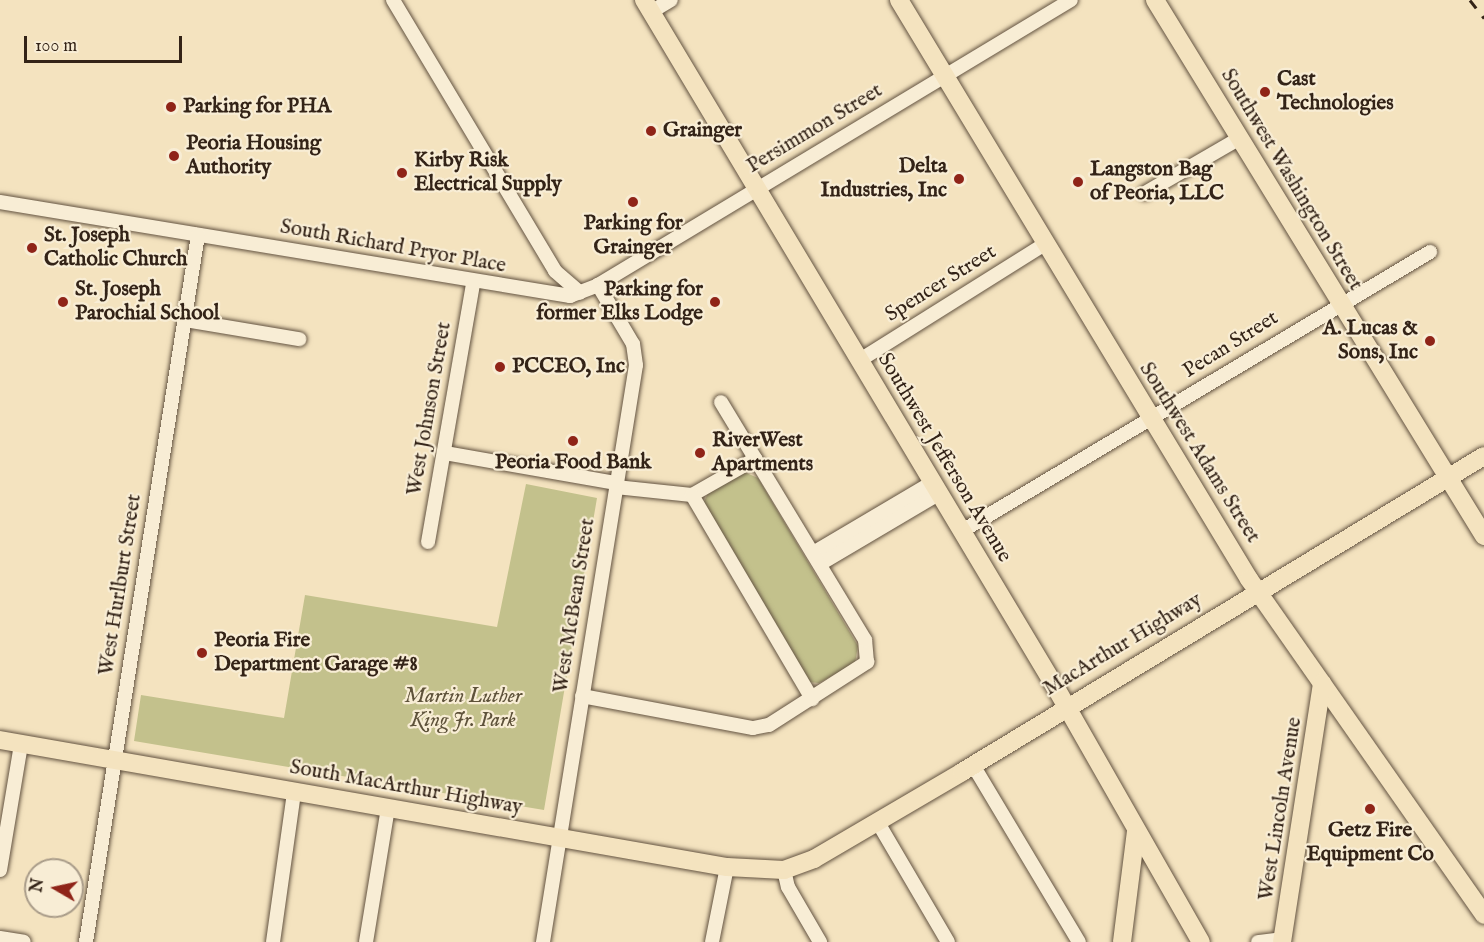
<!DOCTYPE html>
<html>
<head>
<meta charset="utf-8">
<style>
  body { margin:0 }
  #map { position:relative; width:1484px; height:942px; overflow:hidden; background:#f4e3bf; font-family:"IM FELL English",serif }
  div>[style] { position:absolute }
  [style*='--x'] { left:calc(var(--x)*1px); top:calc(var(--y)*1px); width:calc(var(--w)*1px); rotate:calc(var(--a)*1deg) }
  .green>* { inset:0; background:#c3c18c }
  .roads { filter:drop-shadow(0 0 2px #635341) drop-shadow(0 0 2px #635341) }
  .minor>* { height:14px; margin:-7px; padding:0 7px; transform-origin:7px; border-radius:7px; background:#f8edd5 }
  .major>* { height:18px; margin:-9px; padding:0 9px; transform-origin:9px; border-radius:9px; background:#f4e3bf }
  .rail>* { height:3px; margin-top:-1.5px; transform-origin:0; background:repeating-linear-gradient(90deg,#332317 0 10px,transparent 0 20px) }
  .dots>* { width:16px; height:16px; translate:-50% -50%; box-sizing:border-box; border:3px solid #f8edd5; border-radius:50% }
  span { translate:-50% -50%; white-space:nowrap; text-align:center; line-height:1.15; -webkit-text-stroke:4.5px #f8edd5; paint-order:stroke }
  .poi-label { font-size:21px; color:#332317; font-weight:700 }
  .left { translate:0 -50%; text-align:left }
  .right { translate:-100% -50%; text-align:right }
  .street-label { font-size:21px; color:#332317 }
  .park-label { font-size:21px; color:#5e523a; font-style:italic }
  .north { position:absolute; left:24px; top:858px; width:60px; height:60px; box-sizing:border-box; background:#f8edd5; border:2px solid #a99c89; border-radius:50%; rotate:279deg; font-size:16px; font-weight:700; line-height:24px; text-align:center; color:#332317 }
  .north::after { content:''; display:block; margin:auto; width:21px; height:27px; background:#8f2418; clip-path:polygon(50% 0,100% 100%,50% 72%,0 100%) }
  .scale { position:absolute; left:24px; top:36px; width:158px; height:27px; box-sizing:border-box; border:3px solid #332317; border-top:0; padding-left:8px; font-size:18px; line-height:21px; white-space:nowrap; color:#332317; -webkit-text-stroke:4px #f8edd5; paint-order:stroke }
</style>
</head>
<body>
<div id="map">
  <div class="green">
    <i style="clip-path:polygon(744px 472px,758px 478px,858px 646px,855px 663px,819px 683px,808px 682px,703px 504px,708px 493px)"></i>
    <i style="clip-path:polygon(526px 484px,597px 498px,544px 810px,134px 741px,141px 695px,284px 718px,305px 595px,497px 627px)"></i>
  </div>
  <div class="roads">
    <div class="minor">
      <i style="--x:393;--y:0;--w:316;--a:59.1"></i>
      <i style="--x:555;--y:271;--w:33;--a:41"></i>
      <i style="--x:651;--y:12;--w:23;--a:-31"></i>
      <i style="--x:1145;--y:193;--w:110;--a:-30.1"></i>
      <i style="--x:0;--y:202;--w:578;--a:9.36"></i>
      <i style="--x:570;--y:296;--w:30;--a:-21"></i>
      <i style="--x:598;--y:285;--w:552;--a:-31.07"></i>
      <i style="--x:185;--y:320;--w:116;--a:9.5"></i>
      <i style="--x:860;--y:360;--w:218;--a:-32.1"></i>
      <i style="--x:445;--y:453;--w:174;--a:10"></i>
      <i style="--x:616;--y:487;--w:76;--a:6"></i>
      <i style="--x:692;--y:495;--w:73;--a:-29.7"></i>
      <i style="--x:692;--y:495;--w:237;--a:59.5"></i>
      <i style="--x:962;--y:531;--w:545;--a:-30.8"></i>
      <i style="--x:428;--y:542;--w:263;--a:-80.1"></i>
      <i style="--x:813;--y:553;--w:139;--a:-30.6"></i>
      <i style="--x:820;--y:564;--w:139;--a:-30.6"></i>
      <i style="--x:582;--y:696;--w:174;--a:10.6"></i>
      <i style="--x:753;--y:728;--w:16;--a:-11"></i>
      <i style="--x:769;--y:725;--w:117;--a:-32.7"></i>
      <i style="--x:867;--y:662;--w:22;--a:-95"></i>
      <i style="--x:865;--y:640;--w:278;--a:-121.2"></i>
      <i style="--x:973;--y:765;--w:206;--a:59.1"></i>
      <i style="--x:877;--y:821;--w:140;--a:59.6"></i>
      <i style="--x:0;--y:870;--w:128;--a:-80.5"></i>
      <i style="--x:784;--y:870;--w:17;--a:77"></i>
      <i style="--x:788;--y:887;--w:64;--a:59.8"></i>
      <i style="--x:0;--y:938;--w:24;--a:9"></i>
      <i style="--x:86;--y:942;--w:716;--a:-81"></i>
      <i style="--x:273;--y:942;--w:151;--a:-82"></i>
      <i style="--x:366;--y:942;--w:136;--a:-80.7"></i>
      <i style="--x:543;--y:942;--w:584;--a:-80.84"></i>
      <i style="--x:636;--y:365;--w:21;--a:-98"></i>
      <i style="--x:633;--y:344;--w:69;--a:-120.7"></i>
      <i style="--x:712;--y:942;--w:76;--a:-78.7"></i>
      <i style="--x:1258;--y:942;--w:25;--a:-7"></i>
    </div>
    <div class="major">
      <i style="--x:644;--y:0;--w:802;--a:59.09"></i>
      <i style="--x:1056;--y:688;--w:292;--a:60.3"></i>
      <i style="--x:899;--y:0;--w:677;--a:58.85"></i>
      <i style="--x:1249;--y:579;--w:410;--a:55"></i>
      <i style="--x:1155;--y:0;--w:629;--a:58.46"></i>
      <i style="--x:0;--y:740;--w:738;--a:9.91"></i>
      <i style="--x:727;--y:867;--w:57;--a:3"></i>
      <i style="--x:784;--y:870;--w:32;--a:-20"></i>
      <i style="--x:814;--y:859;--w:172;--a:-30.4"></i>
      <i style="--x:962;--y:772;--w:610;--a:-31.19"></i>
      <i style="--x:1122;--y:942;--w:112;--a:-82.8"></i>
      <i style="--x:1282;--y:942;--w:262;--a:-81.2"></i>
    </div>
  </div>
  <div class="rail">
    <i style="--x:1470;--y:0;--w:23;--a:52"></i>
  </div>
  <div class="dots">
    <i style="left:1265px;top:92px;background:#8f2418"></i>
    <i style="left:171px;top:107px;background:#8f2418"></i>
    <i style="left:651px;top:131px;background:#8f2418"></i>
    <i style="left:174px;top:156px;background:#8f2418"></i>
    <i style="left:402px;top:173px;background:#8f2418"></i>
    <i style="left:959px;top:179px;background:#8f2418"></i>
    <i style="left:1078px;top:182px;background:#8f2418"></i>
    <i style="left:633px;top:202px;background:#8f2418"></i>
    <i style="left:32px;top:248px;background:#8f2418"></i>
    <i style="left:63px;top:302px;background:#8f2418"></i>
    <i style="left:715px;top:302px;background:#8f2418"></i>
    <i style="left:1430px;top:341px;background:#8f2418"></i>
    <i style="left:500px;top:367px;background:#8f2418"></i>
    <i style="left:573px;top:441px;background:#8f2418"></i>
    <i style="left:700px;top:453px;background:#8f2418"></i>
    <i style="left:202px;top:653px;background:#8f2418"></i>
    <i style="left:1370px;top:809px;background:#8f2418"></i>
  </div>
  <div class="poi-label">
    <span class="left" style="left:1277px;top:92px">Cast<br>Technologies</span>
    <span class="left" style="left:183px;top:107px">Parking for PHA</span>
    <span class="left" style="left:663px;top:131px">Grainger</span>
    <span class="left" style="left:186px;top:156px">Peoria Housing<br>Authority</span>
    <span class="left" style="left:414px;top:173px">Kirby Risk<br>Electrical Supply</span>
    <span class="right" style="left:947px;top:179px">Delta<br>Industries, Inc</span>
    <span class="left" style="left:1090px;top:182px">Langston Bag<br>of Peoria, LLC</span>
    <span style="left:633px;top:236px">Parking for<br>Grainger</span>
    <span class="left" style="left:44px;top:248px">St. Joseph<br>Catholic Church</span>
    <span class="left" style="left:75px;top:302px">St. Joseph<br>Parochial School</span>
    <span class="right" style="left:703px;top:302px">Parking for<br>former Elks Lodge</span>
    <span class="right" style="left:1418px;top:341px">A. Lucas &amp;<br>Sons, Inc</span>
    <span class="left" style="left:512px;top:367px">PCCEO, Inc</span>
    <span class="left" style="left:712px;top:453px">RiverWest<br>Apartments</span>
    <span style="left:573px;top:463px">Peoria Food Bank</span>
    <span class="left" style="left:214px;top:653px">Peoria Fire<br>Department Garage #8</span>
    <span style="left:1370px;top:843px">Getz Fire<br>Equipment Co</span>
  </div>
  <div class="street-label">
    <span style="left:815px;top:129px;rotate:-31deg">Persimmon Street</span>
    <span style="left:1291px;top:180px;rotate:59deg">Southwest Washington Street</span>
    <span style="left:393px;top:247px;rotate:10deg">South Richard Pryor Place</span>
    <span style="left:941px;top:284px;rotate:-32deg">Spencer Street</span>
    <span style="left:1231px;top:345px;rotate:-32deg">Pecan Street</span>
    <span style="left:430px;top:409px;rotate:-80deg">West Johnson Street</span>
    <span style="left:1199px;top:453px;rotate:58deg">Southwest Adams Street</span>
    <span style="left:944px;top:458px;rotate:59deg">Southwest Jefferson Avenue</span>
    <span style="left:121px;top:585px;rotate:-81deg">West Hurlburt Street</span>
    <span style="left:575px;top:606px;rotate:-81deg">West McBean Street</span>
    <span style="left:1123px;top:645px;rotate:-31deg">MacArthur Highway</span>
    <span style="left:406px;top:788px;rotate:10deg">South MacArthur Highway</span>
    <span style="left:1281px;top:809px;rotate:-81deg">West Lincoln Avenue</span>
  </div>
  <div class="park-label">
    <span style="left:463px;top:709px">Martin Luther<br>King Jr. Park</span>
  </div>
  <div class="north">N</div>
  <div class="scale">100 m</div>
</div>
</body>
</html>
